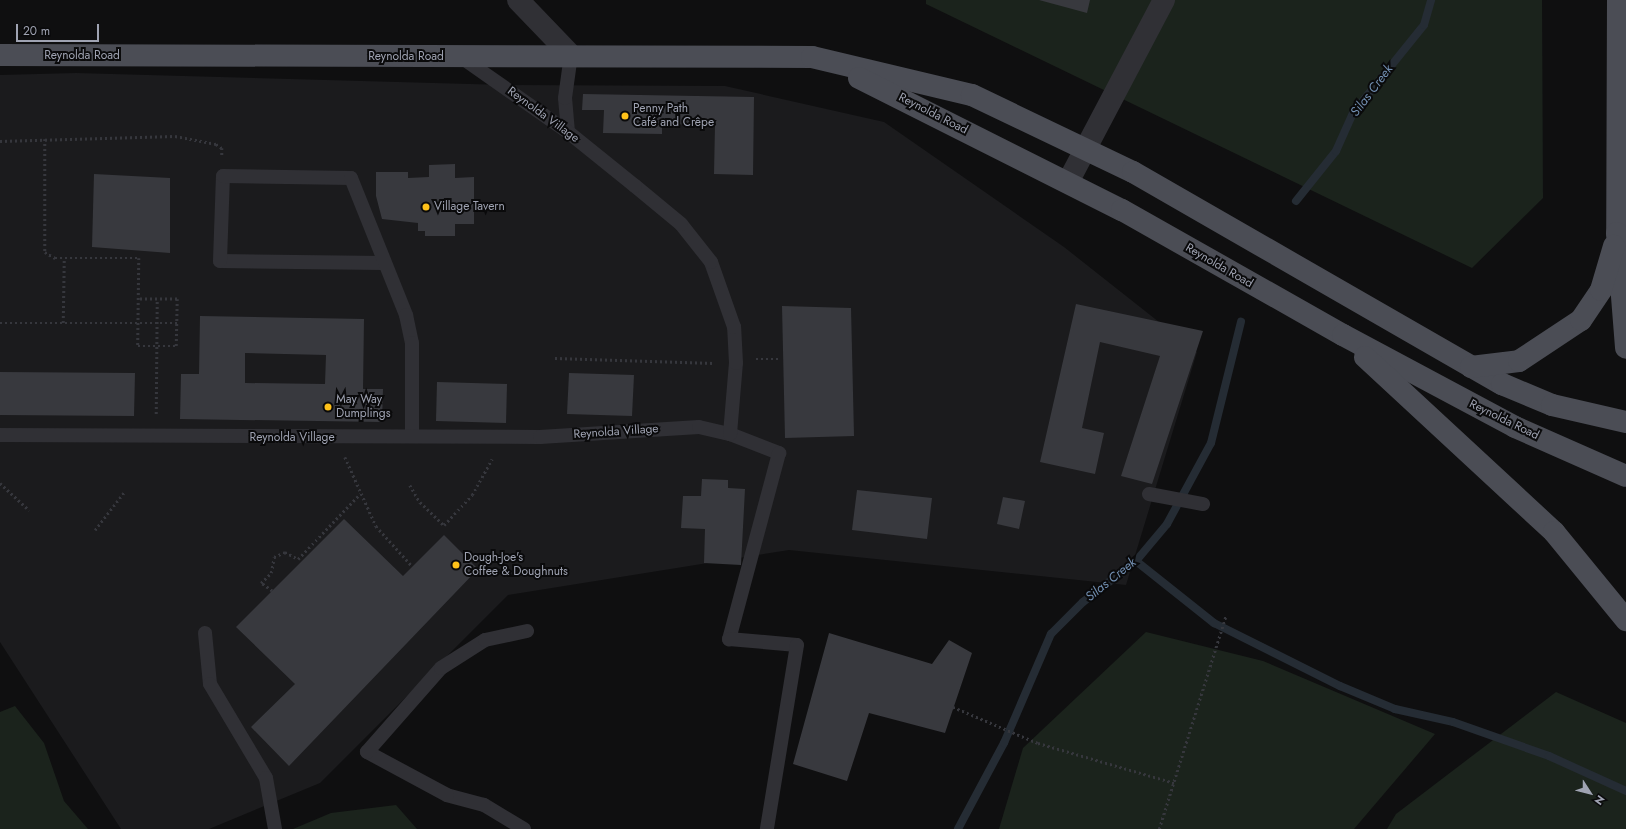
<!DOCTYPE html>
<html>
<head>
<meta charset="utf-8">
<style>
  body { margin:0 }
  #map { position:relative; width:1626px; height:829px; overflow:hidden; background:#0f0f10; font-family:Jost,sans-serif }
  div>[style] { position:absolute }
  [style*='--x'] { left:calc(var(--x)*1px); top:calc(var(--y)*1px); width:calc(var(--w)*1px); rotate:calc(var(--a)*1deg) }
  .built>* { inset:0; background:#1b1b1d }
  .green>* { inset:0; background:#1b231c }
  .stream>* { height:8px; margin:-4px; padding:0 4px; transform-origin:4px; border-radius:4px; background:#252c34 }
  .building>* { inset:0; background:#38393e }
  .path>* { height:2.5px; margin-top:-1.25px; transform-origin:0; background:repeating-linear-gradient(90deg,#36373d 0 2px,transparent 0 5px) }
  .service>* { height:14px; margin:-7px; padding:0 7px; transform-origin:7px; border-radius:7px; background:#303035 }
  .minor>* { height:22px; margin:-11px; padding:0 11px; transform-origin:11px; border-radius:11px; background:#303035 }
  .primary>* { height:22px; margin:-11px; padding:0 11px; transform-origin:11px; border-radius:11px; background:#4b4d55 }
  .dots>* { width:11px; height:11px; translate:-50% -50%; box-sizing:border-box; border:2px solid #0a0a0b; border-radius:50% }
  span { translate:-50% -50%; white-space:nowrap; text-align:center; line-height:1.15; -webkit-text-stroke:4px #0a0a0b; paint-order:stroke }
  .street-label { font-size:12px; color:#9fa3b2 }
  .poi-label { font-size:12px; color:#9fa3b2 }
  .left { translate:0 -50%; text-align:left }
  .water-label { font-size:13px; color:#728fb1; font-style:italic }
  .north { position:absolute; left:1570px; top:773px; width:40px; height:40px; -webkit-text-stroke:3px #0a0a0b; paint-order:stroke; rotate:126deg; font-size:11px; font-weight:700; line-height:16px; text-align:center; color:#9fa3b2 }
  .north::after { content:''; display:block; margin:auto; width:14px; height:18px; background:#9fa3b2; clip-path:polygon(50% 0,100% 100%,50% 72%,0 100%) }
  .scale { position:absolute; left:16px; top:24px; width:83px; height:18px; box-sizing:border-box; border:2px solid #9fa3b2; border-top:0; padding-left:5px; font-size:12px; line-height:14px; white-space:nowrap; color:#9fa3b2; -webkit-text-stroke:3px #0a0a0b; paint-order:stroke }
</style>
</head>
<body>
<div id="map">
  <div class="built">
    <i style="clip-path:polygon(76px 73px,506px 85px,725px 86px,884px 122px,1064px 247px,1197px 352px,1126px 585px,789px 550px,508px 595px,320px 783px,209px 829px,121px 829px,0 642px,0 75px)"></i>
  </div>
  <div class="green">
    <i style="clip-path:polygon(926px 0,1542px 0,1543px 198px,1472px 268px,926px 4px)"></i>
    <i style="clip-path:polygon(1146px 632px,1263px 661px,1435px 734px,1354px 829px,999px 829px,1023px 748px)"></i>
    <i style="clip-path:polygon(1556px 692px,1626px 723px,1626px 829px,1387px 829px,1396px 814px)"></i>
    <i style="clip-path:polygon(15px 706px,44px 743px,64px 801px,88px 829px,0 829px,0 712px)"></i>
    <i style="clip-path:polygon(396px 805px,417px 829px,293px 829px,331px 813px)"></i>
  </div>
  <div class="stream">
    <i style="--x:1296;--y:201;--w:64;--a:-51.3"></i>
    <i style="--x:1336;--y:151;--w:42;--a:-65.9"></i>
    <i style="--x:1353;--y:113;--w:113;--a:-51.1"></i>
    <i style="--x:1424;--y:25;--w:26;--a:-74"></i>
    <i style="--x:1136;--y:561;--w:100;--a:38.5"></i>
    <i style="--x:1214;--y:623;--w:141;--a:26.6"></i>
    <i style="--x:1340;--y:686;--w:60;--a:22.7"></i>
    <i style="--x:1395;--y:709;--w:59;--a:12.6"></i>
    <i style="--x:1453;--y:722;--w:102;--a:19.5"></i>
    <i style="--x:1549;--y:756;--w:85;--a:24.4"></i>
    <i style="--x:958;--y:829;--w:98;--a:-61.9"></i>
    <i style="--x:1004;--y:743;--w:119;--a:-66.7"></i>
    <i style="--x:1051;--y:634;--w:45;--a:-45"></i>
    <i style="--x:1083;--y:602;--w:67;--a:-37.7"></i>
    <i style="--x:1136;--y:561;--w:48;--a:-50"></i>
    <i style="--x:1167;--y:524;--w:92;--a:-61.5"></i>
    <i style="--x:1211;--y:443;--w:125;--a:-76.1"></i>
  </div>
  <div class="building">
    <i style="clip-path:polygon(1039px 0,1090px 0,1087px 13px)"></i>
    <i style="clip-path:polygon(583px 94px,754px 97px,753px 175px,714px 174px,715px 125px,662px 124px,662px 134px,603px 133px,604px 110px,582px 110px)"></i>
    <i style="clip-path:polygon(455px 164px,455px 178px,474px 177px,474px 224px,455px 224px,455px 236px,425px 236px,425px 231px,418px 231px,418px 223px,382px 219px,376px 196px,376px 172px,408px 172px,408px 178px,429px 177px,429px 165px)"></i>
    <i style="clip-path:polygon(94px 174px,170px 178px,170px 253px,92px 247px)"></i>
    <i style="clip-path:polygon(1076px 304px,1203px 331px,1152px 484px,1121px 476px,1160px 356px,1100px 342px,1082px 428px,1104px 433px,1095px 474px,1040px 462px)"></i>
    <i style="clip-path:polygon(782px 306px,851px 308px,854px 436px,785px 438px)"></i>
    <i style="clip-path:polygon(evenodd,200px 316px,364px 319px,363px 389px,383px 389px,382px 422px,180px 419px,181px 374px,199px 374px,200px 316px,245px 353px,326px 355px,325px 384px,245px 383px,245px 353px)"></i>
    <i style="clip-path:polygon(0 372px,135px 373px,134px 416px,0 415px)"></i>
    <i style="clip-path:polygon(569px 373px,634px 375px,632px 416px,567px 414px)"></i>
    <i style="clip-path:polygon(437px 382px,507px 384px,506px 423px,436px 421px)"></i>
    <i style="clip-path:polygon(702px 479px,728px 480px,728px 488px,745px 489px,741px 565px,704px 563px,705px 529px,681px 528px,683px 496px,701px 496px)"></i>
    <i style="clip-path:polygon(857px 490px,932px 498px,927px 539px,852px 530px)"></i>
    <i style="clip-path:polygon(1003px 497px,1025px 501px,1019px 529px,997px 524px)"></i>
    <i style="clip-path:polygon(344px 519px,403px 576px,444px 535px,478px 569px,289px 766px,251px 727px,295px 684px,236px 627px)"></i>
    <i style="clip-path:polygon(829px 633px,932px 664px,949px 640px,972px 653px,945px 733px,869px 713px,847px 781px,793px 764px)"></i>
  </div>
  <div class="path">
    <i style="--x:45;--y:139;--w:113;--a:90"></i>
    <i style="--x:45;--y:252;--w:12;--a:31"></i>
    <i style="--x:55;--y:258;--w:84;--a:0"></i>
    <i style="--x:139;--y:258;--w:88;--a:90.7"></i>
    <i style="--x:138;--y:346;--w:38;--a:0"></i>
    <i style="--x:176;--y:346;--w:47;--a:-88.8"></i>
    <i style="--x:177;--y:299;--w:39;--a:180"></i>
    <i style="--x:0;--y:141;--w:175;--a:-1.6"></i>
    <i style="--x:175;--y:136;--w:42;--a:11"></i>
    <i style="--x:216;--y:144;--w:7;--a:34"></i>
    <i style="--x:222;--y:148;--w:7;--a:90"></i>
    <i style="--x:0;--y:323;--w:177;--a:0"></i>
    <i style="--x:63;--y:323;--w:65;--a:-89.1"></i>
    <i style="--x:555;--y:358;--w:159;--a:1.8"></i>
    <i style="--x:756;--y:359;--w:24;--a:0"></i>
    <i style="--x:156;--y:414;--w:115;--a:-89.5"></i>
    <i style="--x:345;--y:457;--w:76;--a:65.8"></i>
    <i style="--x:376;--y:526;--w:54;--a:48"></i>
    <i style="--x:0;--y:483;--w:40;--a:43"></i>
    <i style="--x:410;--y:485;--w:20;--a:60"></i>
    <i style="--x:420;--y:502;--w:33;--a:44"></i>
    <i style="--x:444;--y:525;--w:41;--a:-47"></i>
    <i style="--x:472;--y:495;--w:41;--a:-60.9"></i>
    <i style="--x:95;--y:530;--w:49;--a:-52.4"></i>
    <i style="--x:272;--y:591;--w:14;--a:-144"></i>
    <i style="--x:261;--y:583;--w:14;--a:-45"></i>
    <i style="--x:271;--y:573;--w:16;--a:-79"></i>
    <i style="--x:274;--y:557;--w:12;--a:-24"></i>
    <i style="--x:285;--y:552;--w:15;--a:28"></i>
    <i style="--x:298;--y:559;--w:90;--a:-46.4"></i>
    <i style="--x:953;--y:707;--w:92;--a:23"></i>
    <i style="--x:1038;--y:743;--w:143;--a:16.3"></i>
    <i style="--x:1159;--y:829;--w:224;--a:-72.6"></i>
  </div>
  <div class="service">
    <i style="--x:568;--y:132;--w:34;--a:-95"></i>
    <i style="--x:565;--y:98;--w:43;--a:-82.1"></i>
    <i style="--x:383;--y:263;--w:163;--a:-179.3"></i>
    <i style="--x:220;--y:261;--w:85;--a:-88"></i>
    <i style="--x:223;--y:176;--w:128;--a:0.9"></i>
    <i style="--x:351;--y:178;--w:148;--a:68.1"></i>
    <i style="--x:406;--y:315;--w:29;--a:78"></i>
    <i style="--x:412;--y:343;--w:93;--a:90"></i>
    <i style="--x:730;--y:434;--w:53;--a:21.2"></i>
    <i style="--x:779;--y:453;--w:193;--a:105"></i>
    <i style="--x:729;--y:639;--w:68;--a:5"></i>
    <i style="--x:797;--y:645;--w:186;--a:99.3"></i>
    <i style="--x:0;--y:435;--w:540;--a:0.21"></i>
    <i style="--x:540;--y:437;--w:159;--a:-3.6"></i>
    <i style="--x:699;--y:427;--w:32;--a:13"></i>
    <i style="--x:730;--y:434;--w:71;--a:-85.2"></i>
    <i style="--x:736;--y:363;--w:36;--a:-93"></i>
    <i style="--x:734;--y:327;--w:69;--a:-109.5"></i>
    <i style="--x:711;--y:262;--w:48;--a:-128.3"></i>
    <i style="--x:681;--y:224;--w:60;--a:-140.4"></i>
    <i style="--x:635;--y:186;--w:86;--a:-141.1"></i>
    <i style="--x:568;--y:132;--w:131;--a:-145"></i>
    <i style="--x:1149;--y:494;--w:55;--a:10.5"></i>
    <i style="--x:205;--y:633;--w:51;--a:84.4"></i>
    <i style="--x:210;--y:684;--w:109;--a:59.2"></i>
    <i style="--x:266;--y:778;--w:52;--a:80"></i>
    <i style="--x:524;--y:829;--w:47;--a:-149"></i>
    <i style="--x:484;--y:805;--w:38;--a:-165"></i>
    <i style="--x:447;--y:795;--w:91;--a:-151.7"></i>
    <i style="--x:367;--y:752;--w:112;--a:-48.6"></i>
    <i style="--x:441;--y:668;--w:52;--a:-32.5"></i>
    <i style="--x:485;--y:640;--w:43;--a:-12.1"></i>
  </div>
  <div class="minor">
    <i style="--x:518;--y:0;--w:76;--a:46.1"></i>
    <i style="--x:1068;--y:182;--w:206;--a:-62.2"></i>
  </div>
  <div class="primary">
    <i style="--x:1618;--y:0;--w:233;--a:90.2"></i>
    <i style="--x:1617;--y:233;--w:115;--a:85.5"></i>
    <i style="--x:0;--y:55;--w:812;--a:0.14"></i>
    <i style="--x:812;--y:57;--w:164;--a:13.4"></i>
    <i style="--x:972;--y:95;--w:178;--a:25.6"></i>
    <i style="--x:1133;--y:172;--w:426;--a:29.9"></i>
    <i style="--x:1502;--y:384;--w:54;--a:22.8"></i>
    <i style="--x:1552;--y:405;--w:76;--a:12.9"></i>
    <i style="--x:859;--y:78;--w:294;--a:26.7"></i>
    <i style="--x:1122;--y:210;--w:254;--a:29.5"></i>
    <i style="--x:1343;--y:335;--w:195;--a:28.1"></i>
    <i style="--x:1515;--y:427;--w:121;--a:23.8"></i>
    <i style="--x:1365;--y:357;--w:258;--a:42.8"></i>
    <i style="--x:1554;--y:532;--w:114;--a:50.7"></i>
    <i style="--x:1471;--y:367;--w:48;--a:-7.1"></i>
    <i style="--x:1519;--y:361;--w:74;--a:-33.5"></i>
    <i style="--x:1581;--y:320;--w:36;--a:-56"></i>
    <i style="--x:1601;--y:290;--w:46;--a:-73.5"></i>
  </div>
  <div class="dots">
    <i style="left:625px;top:116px;background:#fec119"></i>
    <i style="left:426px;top:207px;background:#fec119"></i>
    <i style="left:328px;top:407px;background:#fec119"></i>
    <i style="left:456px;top:565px;background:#fec119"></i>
  </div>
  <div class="street-label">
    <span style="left:82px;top:56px">Reynolda Road</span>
    <span style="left:406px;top:57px">Reynolda Road</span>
    <span style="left:933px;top:114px;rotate:27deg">Reynolda Road</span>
    <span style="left:543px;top:115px;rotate:36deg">Reynolda Village</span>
    <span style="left:1219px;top:266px;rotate:30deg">Reynolda Road</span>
    <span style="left:1504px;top:420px;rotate:26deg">Reynolda Road</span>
    <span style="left:616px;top:432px;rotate:-4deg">Reynolda Village</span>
    <span style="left:292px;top:438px">Reynolda Village</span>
  </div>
  <div class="poi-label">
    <span class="left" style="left:633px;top:116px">Penny Path<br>Café and Crêpe</span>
    <span class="left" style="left:434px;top:207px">Village Tavern</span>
    <span class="left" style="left:336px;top:407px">May Way<br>Dumplings</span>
    <span class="left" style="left:464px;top:565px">Dough-Joe's<br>Coffee &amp; Doughnuts</span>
  </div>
  <div class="water-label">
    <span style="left:1372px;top:91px;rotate:-53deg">Silas Creek</span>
    <span style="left:1111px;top:580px;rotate:-39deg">Silas Creek</span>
  </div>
  <div class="north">N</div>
  <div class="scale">20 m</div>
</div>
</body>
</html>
